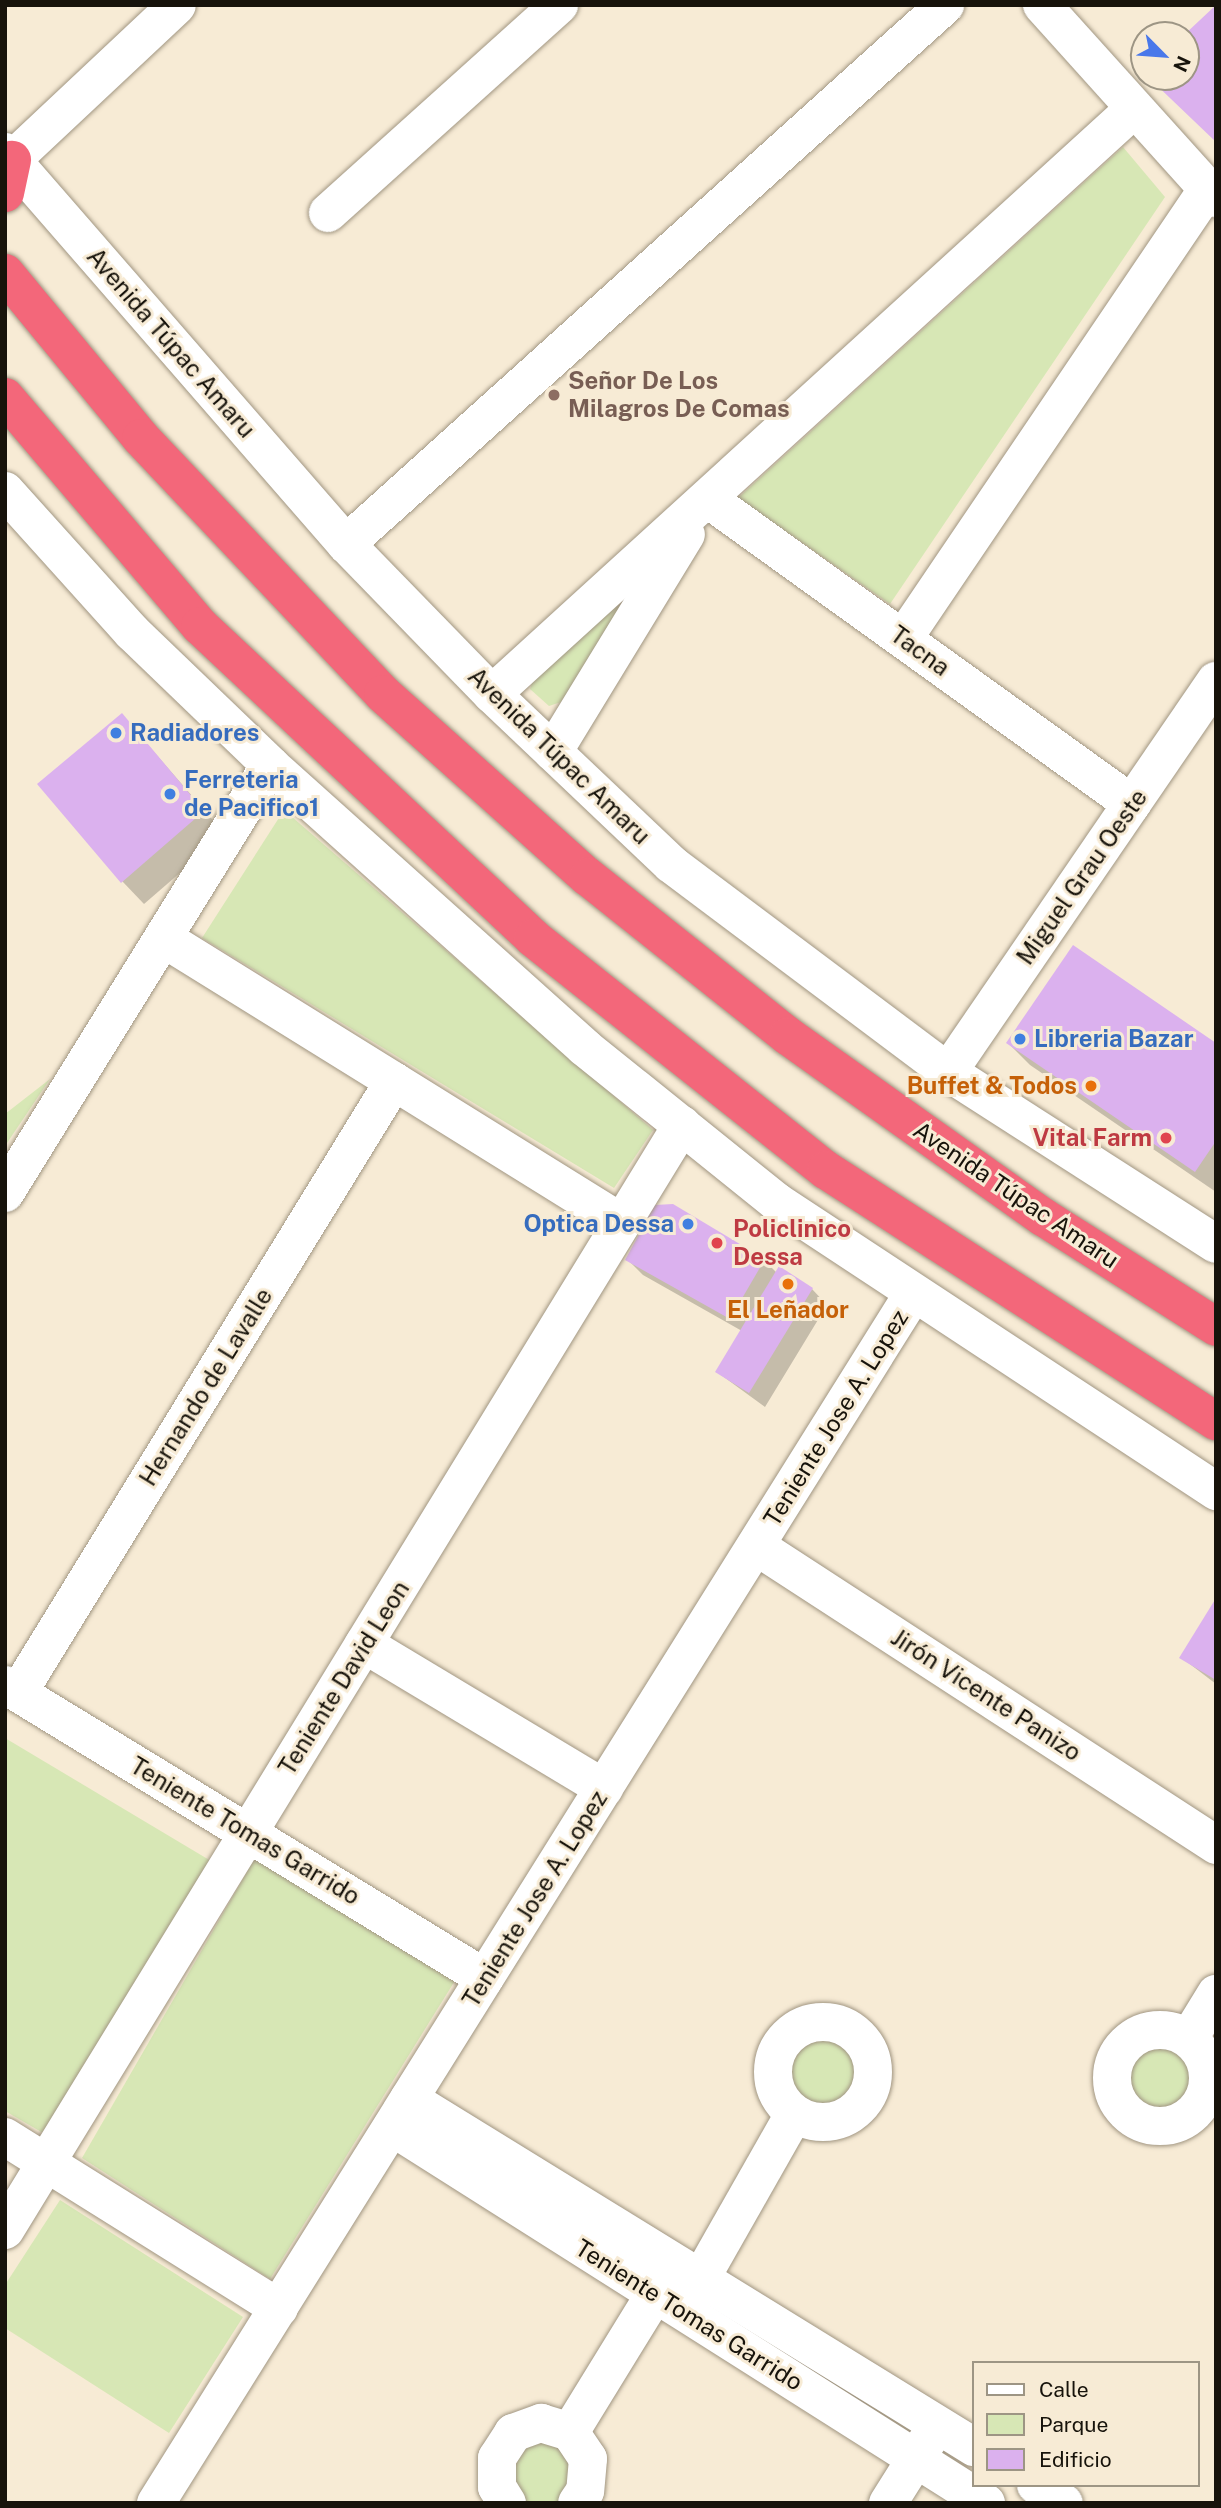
<!DOCTYPE html>
<html>
<head>
<meta charset="utf-8">
<style>
  body { margin:0 }
  #map { position:relative; width:1221px; height:2508px; overflow:hidden; background:#f7ebd5; font-family:"Public Sans",sans-serif }
  div>[style] { position:absolute }
  [style*='--x'] { left:calc(var(--x)*1px); top:calc(var(--y)*1px); width:calc(var(--w)*1px); rotate:calc(var(--a)*1deg) }
  .green>* { inset:0; background:#d7e7b5 }
  .round { border-radius:50% }
  .shadow>* { inset:0; background:#0003 }
  .building>* { inset:0; background:#dbb1ee }
  .roads { filter:drop-shadow(0 0 2px #a19682) drop-shadow(0 0 2px #a19682) }
  .minor>* { height:38px; margin:-19px; padding:0 19px; transform-origin:19px; border-radius:19px; background:#fff }
  .minor>.ring { margin:-19px; padding:0; box-sizing:content-box; background:none; border:38px solid #fff; border-radius:50% }
  .highway>* { height:38px; margin:-19px; padding:0 19px; transform-origin:19px; border-radius:19px; background:#f3677a }
  .dots>* { width:19px; height:19px; translate:-50% -50%; box-sizing:border-box; border:4px solid #f7ebd5; border-radius:50% }
  span { translate:-50% -50%; white-space:nowrap; text-align:center; line-height:1.15; -webkit-text-stroke:6px #f7ebd5; paint-order:stroke }
  .street-label { font-size:24px; color:#17130b }
  .education-label { font-size:24px; color:#785e54; font-weight:700 }
  .left { translate:0 -50%; text-align:left }
  .shop-label { font-size:24px; color:#366cbe; font-weight:700 }
  .right { translate:-100% -50%; text-align:right }
  .food-label { font-size:24px; color:#c56008; font-weight:700 }
  .health-label { font-size:24px; color:#be3a42; font-weight:700 }
  .frame { position:absolute; inset:0; border:7px solid #17130b; pointer-events:none }
  .legend { position:absolute; left:972px; top:2361px; width:228px; height:126px; box-sizing:border-box; background:#f7ebd5; border:2px solid #9d9584; margin:0; padding:9px 12px; list-style:none; font-size:21px; color:#17130b }
  .legend li { display:flex; align-items:center; gap:14px; height:35px }
  .legend b { width:35px; border:2px solid #9d9584 }
  .north { position:absolute; left:1130px; top:21px; width:70px; height:70px; box-sizing:border-box; background:#f7ebd5; border:2px solid #9d9584; border-radius:50%; rotate:115deg; font-size:19px; font-weight:700; line-height:28px; text-align:center; color:#17130b }
  .north::after { content:''; display:block; margin:auto; width:24px; height:32px; background:#4978ea; clip-path:polygon(50% 0,100% 100%,50% 72%,0 100%) }
</style>
</head>
<body>
<div id="map">
  <div class="green">
    <i style="clip-path:polygon(1123px 147px,1165px 197px,890px 604px,738px 498px)"></i>
    <i style="clip-path:polygon(620px 601px,626px 607px,561px 702px,549px 706px,530px 689px,533px 680px)"></i>
    <i style="clip-path:polygon(284px 810px,653px 1130px,614px 1188px,202px 938px)"></i>
    <i style="clip-path:polygon(50px 1079px,5px 1146px,5px 1114px)"></i>
    <i style="clip-path:polygon(5px 1738px,216px 1864px,50px 2137px,5px 2111px)"></i>
    <i style="clip-path:polygon(255px 1858px,456px 1979px,270px 2279px,82px 2158px)"></i>
    <i class="round" style="left:787px;top:2034px;width:78px;height:78px"></i>
    <i class="round" style="left:1126px;top:2045px;width:70px;height:70px"></i>
    <i style="clip-path:polygon(60px 2200px,243px 2317px,169px 2433px,5px 2328px,5px 2285px)"></i>
    <i style="clip-path:polygon(537px 2437px,576px 2458px,561px 2503px,525px 2503px,508px 2471px,510px 2460px)"></i>
  </div>
  <div class="shadow">
    <i style="clip-path:polygon(122px 715px,225px 834px,144px 904px,122px 881px)"></i>
    <i style="clip-path:polygon(1008px 1043px,1216px 1045px,1216px 1192px,1030px 1065px)"></i>
    <i style="clip-path:polygon(627px 1259px,764px 1260px,777px 1273px,812px 1289px,827px 1305px,765px 1407px,717px 1372px,742px 1331px,643px 1275px)"></i>
    <i style="clip-path:polygon(1216px 1601px,1216px 1684px,1182px 1658px)"></i>
  </div>
  <div class="building">
    <i style="clip-path:polygon(1216px 5px,1216px 142px,1148px 77px,1186px 77px,1184px 35px)"></i>
    <i style="clip-path:polygon(122px 713px,204px 811px,121px 883px,37px 784px)"></i>
    <i style="clip-path:polygon(1073px 945px,1216px 1043px,1216px 1141px,1195px 1172px,1006px 1043px)"></i>
    <i style="clip-path:polygon(673px 1204px,765px 1259px,730px 1319px,625px 1260px,655px 1205px)"></i>
    <i style="clip-path:polygon(779px 1266px,813px 1288px,749px 1393px,715px 1372px)"></i>
    <i style="clip-path:polygon(1216px 1598px,1216px 1680px,1179px 1658px)"></i>
  </div>
  <div class="roads">
    <div class="minor">
      <i style="--x:1042;--y:5;--w:260;--a:48"></i>
      <i style="--x:5;--y:152;--w:520;--a:48.98"></i>
      <i style="--x:346;--y:544;--w:209;--a:45.8"></i>
      <i style="--x:492;--y:694;--w:247;--a:43.5"></i>
      <i style="--x:671;--y:864;--w:346;--a:36.9"></i>
      <i style="--x:948;--y:1072;--w:318;--a:32.7"></i>
      <i style="--x:12;--y:160;--w:226;--a:-43.2"></i>
      <i style="--x:328;--y:213;--w:311;--a:-42"></i>
      <i style="--x:5;--y:491;--w:190;--a:48"></i>
      <i style="--x:132;--y:632;--w:192;--a:43.9"></i>
      <i style="--x:270;--y:765;--w:422;--a:41.9"></i>
      <i style="--x:584;--y:1047;--w:248;--a:38.8"></i>
      <i style="--x:777;--y:1202;--w:526;--a:33.36"></i>
      <i style="--x:708;--y:499;--w:522;--a:35.73"></i>
      <i style="--x:346;--y:544;--w:806;--a:-41.98"></i>
      <i style="--x:903;--y:639;--w:542;--a:-55.9"></i>
      <i style="--x:492;--y:694;--w:867;--a:-42.34"></i>
      <i style="--x:553;--y:752;--w:255;--a:-58.6"></i>
      <i style="--x:163;--y:938;--w:540;--a:31.84"></i>
      <i style="--x:948;--y:1072;--w:474;--a:-55.6"></i>
      <i style="--x:5;--y:1193;--w:503;--a:-58.24"></i>
      <i style="--x:756;--y:1546;--w:549;--a:33.02"></i>
      <i style="--x:364;--y:1644;--w:280;--a:31"></i>
      <i style="--x:5;--y:1685;--w:562;--a:31.4"></i>
      <i style="--x:18;--y:1693;--w:718;--a:-58.43"></i>
      <i class="ring" style="left:773px;top:2022px;width:62px;height:62px"></i>
      <i class="ring" style="left:1112px;top:2030px;width:58px;height:58px"></i>
      <i style="--x:1189;--y:2038;--w:52;--a:-58.5"></i>
      <i style="--x:409;--y:2099;--w:664;--a:31.63"></i>
      <i style="--x:392;--y:2127;--w:703;--a:32.33"></i>
      <i style="--x:5;--y:2137;--w:323;--a:32"></i>
      <i style="--x:5;--y:2230;--w:1296;--a:-58.51"></i>
      <i style="--x:701;--y:2278;--w:189;--a:-60.4"></i>
      <i style="--x:570;--y:2432;--w:162;--a:-58.4"></i>
      <i style="--x:1036;--y:2485;--w:33;--a:33"></i>
      <i style="--x:156;--y:2503;--w:1426;--a:-57.95"></i>
      <i style="--x:507;--y:2503;--w:19;--a:-122"></i>
      <i style="--x:497;--y:2487;--w:29;--a:-90"></i>
      <i style="--x:497;--y:2458;--w:30;--a:-57"></i>
      <i style="--x:513;--y:2433;--w:30;--a:-20"></i>
      <i style="--x:541;--y:2423;--w:30;--a:17"></i>
      <i style="--x:570;--y:2432;--w:32;--a:56"></i>
      <i style="--x:588;--y:2459;--w:32;--a:95"></i>
      <i style="--x:585;--y:2491;--w:14;--a:124"></i>
      <i style="--x:888;--y:2503;--w:77;--a:-57.8"></i>
    </div>
    <div class="highway">
      <i style="--x:5;--y:193;--w:34;--a:-78"></i>
      <i style="--x:5;--y:273;--w:214;--a:50.5"></i>
      <i style="--x:141;--y:438;--w:352;--a:46.6"></i>
      <i style="--x:383;--y:694;--w:275;--a:41.8"></i>
      <i style="--x:588;--y:877;--w:256;--a:38.5"></i>
      <i style="--x:788;--y:1036;--w:313;--a:35.4"></i>
      <i style="--x:1043;--y:1217;--w:205;--a:32.4"></i>
      <i style="--x:5;--y:397;--w:301;--a:49.6"></i>
      <i style="--x:200;--y:626;--w:456;--a:43.1"></i>
      <i style="--x:533;--y:938;--w:374;--a:38.4"></i>
      <i style="--x:826;--y:1170;--w:464;--a:32.8"></i>
    </div>
  </div>
  <div class="dots">
    <i style="left:554px;top:395px;background:#8d6e63"></i>
    <i style="left:116px;top:733px;background:#3f7fe0"></i>
    <i style="left:170px;top:794px;background:#3f7fe0"></i>
    <i style="left:1020px;top:1039px;background:#3f7fe0"></i>
    <i style="left:1091px;top:1086px;background:#e8710a"></i>
    <i style="left:1166px;top:1138px;background:#e0444e"></i>
    <i style="left:688px;top:1224px;background:#3f7fe0"></i>
    <i style="left:717px;top:1243px;background:#e0444e"></i>
    <i style="left:788px;top:1284px;background:#e8710a"></i>
  </div>
  <div class="street-label">
    <span style="left:171px;top:343px;rotate:49deg">Avenida Túpac Amaru</span>
    <span style="left:920px;top:651px;rotate:36deg">Tacna</span>
    <span style="left:559px;top:756px;rotate:44deg">Avenida Túpac Amaru</span>
    <span style="left:1082px;top:877px;rotate:-55deg">Miguel Grau Oeste</span>
    <span style="left:1016px;top:1195px;rotate:34deg">Avenida Túpac Amaru</span>
    <span style="left:206px;top:1387px;rotate:-58deg">Hernando de Lavalle</span>
    <span style="left:836px;top:1418px;rotate:-58deg">Teniente Jose A. Lopez</span>
    <span style="left:344px;top:1678px;rotate:-58deg">Teniente David Leon</span>
    <span style="left:986px;top:1695px;rotate:33deg">Jirón Vicente Panizo</span>
    <span style="left:245px;top:1831px;rotate:31deg">Teniente Tomas Garrido</span>
    <span style="left:535px;top:1899px;rotate:-58deg">Teniente Jose A. Lopez</span>
    <span style="left:689px;top:2315px;rotate:32deg">Teniente Tomas Garrido</span>
  </div>
  <div class="education-label">
    <span class="left" style="left:568px;top:395px">Señor De Los<br>Milagros De Comas</span>
  </div>
  <div class="shop-label">
    <span class="left" style="left:130px;top:733px">Radiadores</span>
    <span class="left" style="left:184px;top:794px">Ferreteria<br>de Pacifico1</span>
    <span class="left" style="left:1034px;top:1039px">Libreria Bazar</span>
    <span class="right" style="left:674px;top:1224px">Optica Dessa</span>
  </div>
  <div class="food-label">
    <span class="right" style="left:1077px;top:1086px">Buffet &amp; Todos</span>
    <span style="left:788px;top:1310px">El Leñador</span>
  </div>
  <div class="health-label">
    <span class="right" style="left:1152px;top:1138px">Vital Farm</span>
    <span class="left" style="left:733px;top:1243px">Policlinico<br>Dessa</span>
  </div>
  <div class="frame"></div>
  <ul class="legend">
  <li><b style="height:9px;background:#fff"></b>Calle</li>
  <li><b style="height:19px;background:#d7e7b5"></b>Parque</li>
  <li><b style="height:19px;background:#dbb1ee"></b>Edificio</li>
  </ul>
  <div class="north">N</div>
</div>
</body>
</html>
